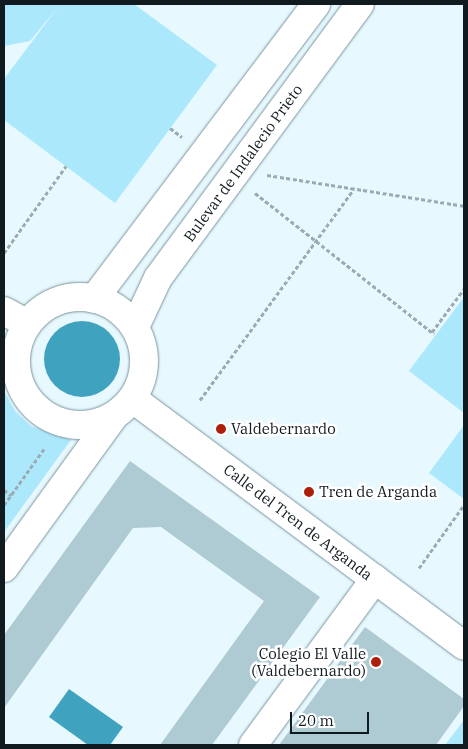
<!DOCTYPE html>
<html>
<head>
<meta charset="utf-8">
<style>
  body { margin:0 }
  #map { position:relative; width:468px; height:749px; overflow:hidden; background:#e7f8fe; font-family:"IBM Plex Serif",serif }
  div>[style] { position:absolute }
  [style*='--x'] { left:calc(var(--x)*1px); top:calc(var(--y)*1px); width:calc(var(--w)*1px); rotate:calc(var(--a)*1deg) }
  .green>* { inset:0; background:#abe8fc }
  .water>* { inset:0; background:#3fa3bf }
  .round { border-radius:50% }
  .building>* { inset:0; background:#aecad2 }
  .path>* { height:3px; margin-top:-1.5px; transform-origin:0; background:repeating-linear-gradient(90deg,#9dabb1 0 4px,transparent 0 6.5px) }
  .roads { filter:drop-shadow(0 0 1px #7a949d) drop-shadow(0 0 1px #7a949d) }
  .minor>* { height:28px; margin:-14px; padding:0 14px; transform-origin:14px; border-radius:14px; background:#fff }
  .minor>.ring { margin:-14px; padding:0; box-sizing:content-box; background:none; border:28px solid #fff; border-radius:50% }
  .dots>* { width:14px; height:14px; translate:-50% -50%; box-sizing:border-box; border:2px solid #fff; border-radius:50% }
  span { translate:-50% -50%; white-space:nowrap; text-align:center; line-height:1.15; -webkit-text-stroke:5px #fff; paint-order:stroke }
  .street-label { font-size:15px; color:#111b1f }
  .poi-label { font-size:15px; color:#111b1f }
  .left { translate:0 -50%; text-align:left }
  .right { translate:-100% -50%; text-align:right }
  .frame { position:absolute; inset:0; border:5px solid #111b1f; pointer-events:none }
  .scale { position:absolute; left:290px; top:712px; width:79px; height:22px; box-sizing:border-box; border:2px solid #111b1f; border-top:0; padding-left:6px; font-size:15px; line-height:18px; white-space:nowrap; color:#111b1f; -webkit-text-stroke:4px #fff; paint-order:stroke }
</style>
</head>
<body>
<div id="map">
  <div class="green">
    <i style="clip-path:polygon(4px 4px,134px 4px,217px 65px,115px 203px,4px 120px,4px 79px,58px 7px,30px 41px,4px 46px)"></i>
    <i style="clip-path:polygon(464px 297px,464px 413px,409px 371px)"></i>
    <i style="clip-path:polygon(4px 391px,15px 411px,31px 426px,71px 440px,4px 532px)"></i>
    <i style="clip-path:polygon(464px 425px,464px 499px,429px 473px)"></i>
    <i style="clip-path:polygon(464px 720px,464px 745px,445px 745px)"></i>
  </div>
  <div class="water">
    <i class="round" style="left:44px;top:321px;width:76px;height:76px"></i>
    <i style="clip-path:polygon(69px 689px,123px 727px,110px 745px,88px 745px,49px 717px)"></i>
  </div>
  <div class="building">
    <i style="clip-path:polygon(130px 461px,320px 597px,212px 745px,160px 745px,264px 601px,161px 527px,133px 528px,4px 708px,4px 635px)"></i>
    <i style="clip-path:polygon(365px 627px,464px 699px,464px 706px,436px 745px,279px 745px)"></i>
  </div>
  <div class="path">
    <i style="--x:170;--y:128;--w:15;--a:37"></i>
    <i style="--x:267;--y:175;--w:199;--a:8.9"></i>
    <i style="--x:255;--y:193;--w:228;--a:38.2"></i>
    <i style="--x:4;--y:253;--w:107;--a:-54.5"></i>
    <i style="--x:432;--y:332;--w:54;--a:-53.3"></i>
    <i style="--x:200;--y:400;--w:261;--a:-53.9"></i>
    <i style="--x:4;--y:490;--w:9;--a:36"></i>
    <i style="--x:4;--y:505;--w:69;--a:-54.5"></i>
    <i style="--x:419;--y:568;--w:77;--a:-54.5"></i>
  </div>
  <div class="roads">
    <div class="minor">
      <i class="ring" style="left:16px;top:297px;width:100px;height:100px"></i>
      <i style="--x:94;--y:299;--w:369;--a:-53"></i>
      <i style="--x:4;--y:311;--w:26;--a:29"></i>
      <i style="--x:135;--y:327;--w:54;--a:-64.9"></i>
      <i style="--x:158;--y:278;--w:340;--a:-53.6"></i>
      <i style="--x:133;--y:399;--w:413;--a:36.7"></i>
      <i style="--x:4;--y:568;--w:188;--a:-54.1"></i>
      <i style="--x:253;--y:745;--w:206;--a:-53.7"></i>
    </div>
  </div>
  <div class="dots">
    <i style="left:221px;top:429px;background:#ad1f09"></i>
    <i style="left:309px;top:492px;background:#ad1f09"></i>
    <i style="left:376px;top:662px;background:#ad1f09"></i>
  </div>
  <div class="street-label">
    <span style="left:243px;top:163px;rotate:-54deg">Bulevar de Indalecio Prieto</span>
    <span style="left:298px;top:522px;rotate:37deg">Calle del Tren de Arganda</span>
  </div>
  <div class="poi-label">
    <span class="left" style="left:231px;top:429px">Valdebernardo</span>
    <span class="left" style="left:319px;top:492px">Tren de Arganda</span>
    <span class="right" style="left:366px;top:662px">Colegio El Valle<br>(Valdebernardo)</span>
  </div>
  <div class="frame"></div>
  <div class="scale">20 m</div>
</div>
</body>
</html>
